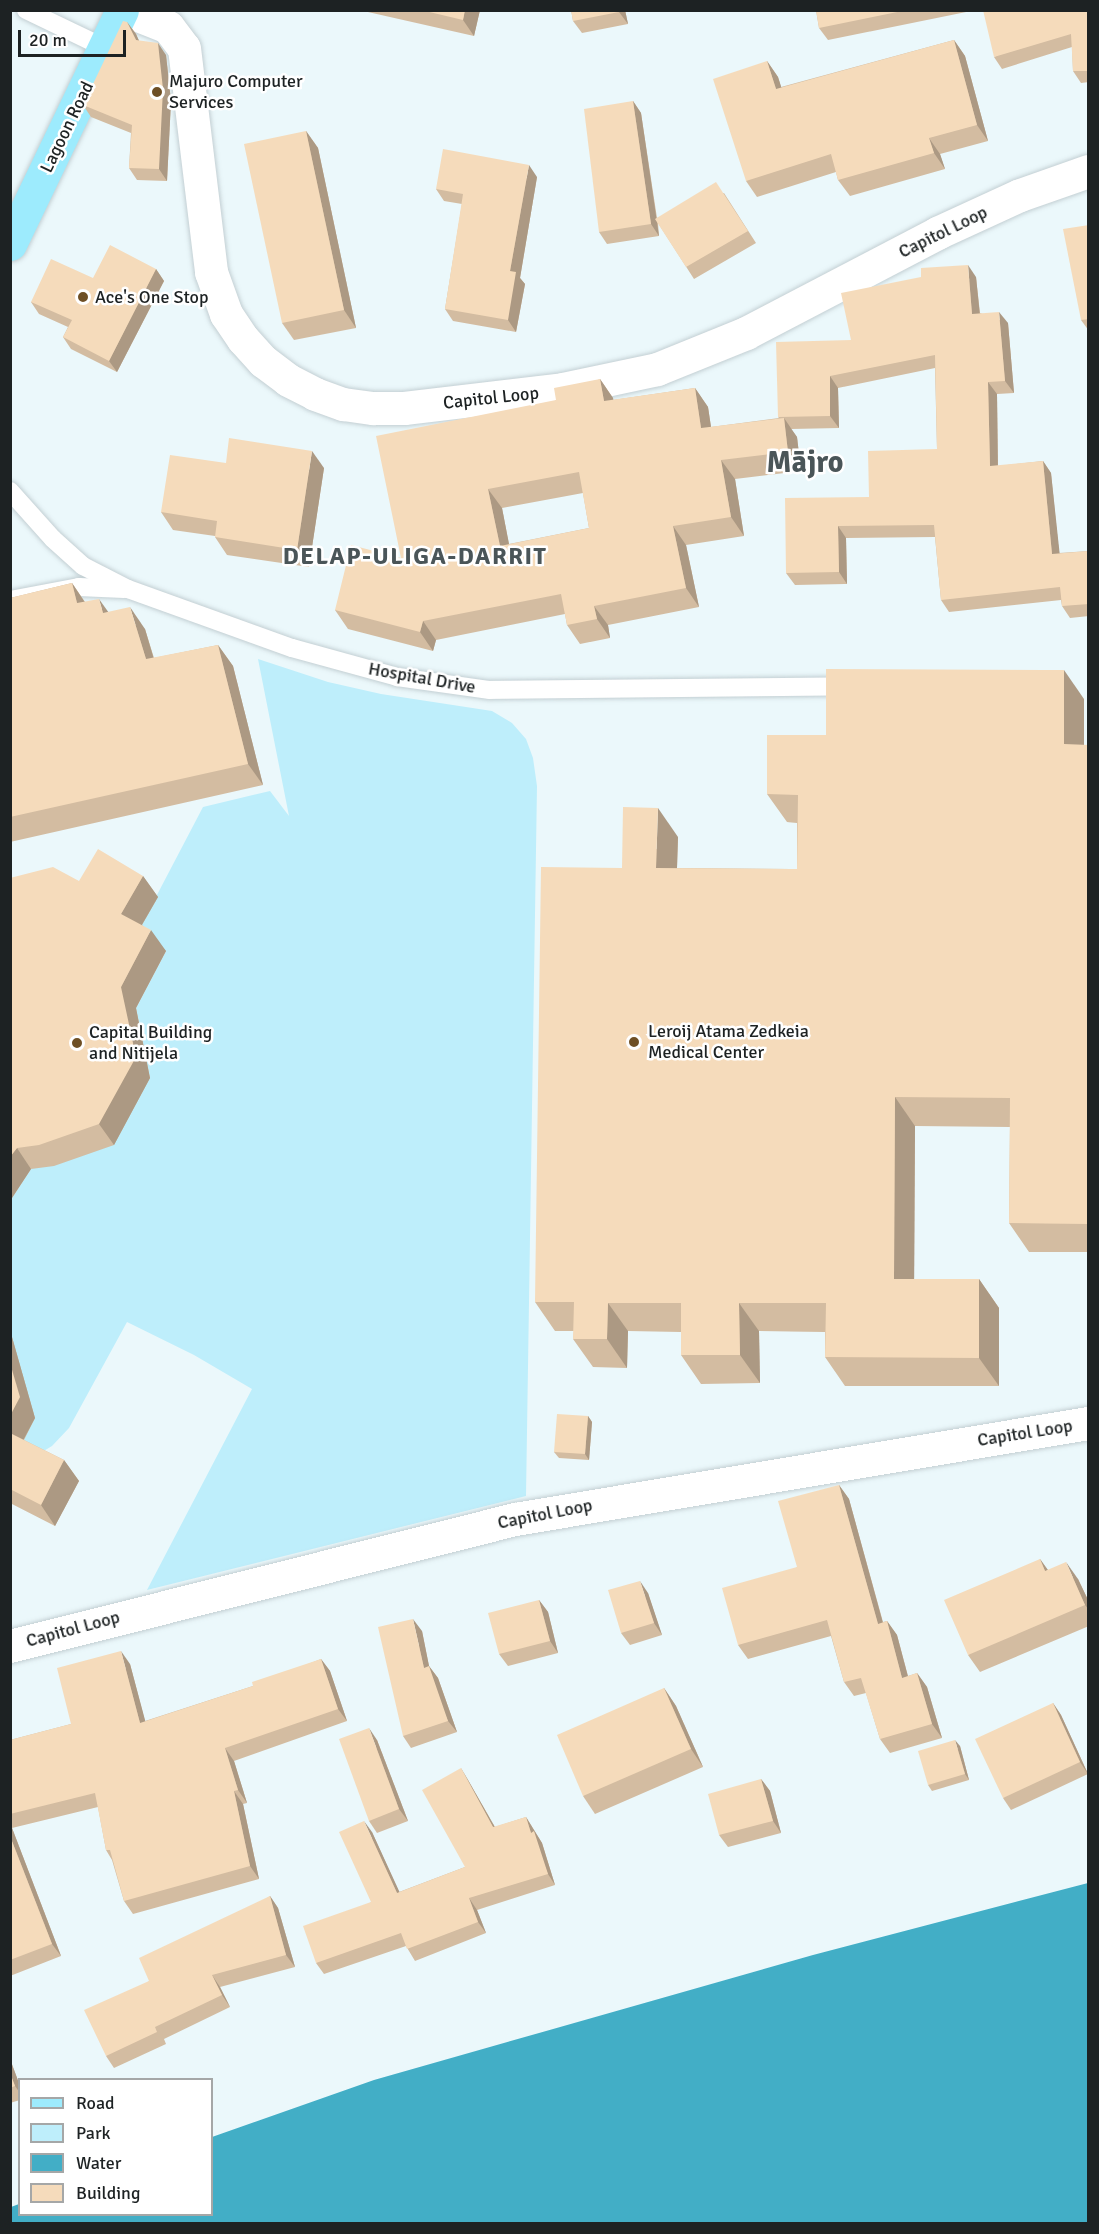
<!DOCTYPE html>
<html>
<head>
<meta charset="utf-8">
<style>
  body { margin:0 }
  #map { position:relative; width:1099px; height:2234px; overflow:hidden; background:#ebf8fb; font-family:Signika,sans-serif }
  div>[style] { position:absolute }
  [style*='--x'] { left:calc(var(--x)*1px); top:calc(var(--y)*1px); width:calc(var(--w)*1px); rotate:calc(var(--a)*1deg) }
  .green>* { inset:0; background:#beeefb }
  .water>* { inset:0; background:#42aec6 }
  .roads { filter:drop-shadow(0 0 2px #c3cfd3) drop-shadow(0 0 2px #c3cfd3) }
  .lane>* { height:18px; margin:-9px; padding:0 9px; transform-origin:9px; border-radius:9px; background:#fff }
  .street>* { height:33px; margin:-16.5px; padding:0 16.5px; transform-origin:16.5px; border-radius:16.5px; background:#fff }
  .primary>* { height:33px; margin:-16.5px; padding:0 16.5px; transform-origin:16.5px; border-radius:16.5px; background:#9debfd }
  .wall>* { inset:0; background:#d3bca1 }
  .shaded-wall>* { inset:0; background:#ac9983 }
  .building>* { inset:0; background:#f5dbbb }
  .dots>* { width:16px; height:16px; translate:-50% -50%; box-sizing:border-box; border:3px solid #fff; border-radius:50% }
  span { translate:-50% -50%; white-space:nowrap; text-align:center; line-height:1.15; -webkit-text-stroke:5px #fff; paint-order:stroke }
  .poi-label { font-size:18px; color:#1d2223 }
  .left { translate:0 -50%; text-align:left }
  .street-label { font-size:18px; color:#1d2223 }
  .district-label { font-size:24px; color:#4a5558; font-weight:700; letter-spacing:1.5px }
  .town-label { font-size:30px; color:#4a5558; font-weight:700 }
  .frame { position:absolute; inset:0; border:12px solid #1d2223; pointer-events:none }
  .legend { position:absolute; left:18px; top:2078px; width:195px; height:138px; box-sizing:border-box; background:#fff; border:2px solid #a5a7a7; margin:0; padding:8px 10px; list-style:none; font-size:18px; color:#1d2223 }
  .legend li { display:flex; align-items:center; gap:12px; height:30px }
  .legend b { width:30px; border:2px solid #a5a7a7 }
  .scale { position:absolute; left:18px; top:30px; width:108px; height:27px; box-sizing:border-box; border:3px solid #1d2223; border-top:0; padding-left:8px; font-size:18px; line-height:21px; white-space:nowrap; color:#1d2223; -webkit-text-stroke:4px #fff; paint-order:stroke }
</style>
</head>
<body>
<div id="map">
  <div class="green">
    <i style="clip-path:polygon(258px 659px,328px 682px,381px 694px,492px 711px,512px 723px,526px 739px,533px 758px,537px 786px,526px 1496px,147px 1590px,252px 1389px,194px 1355px,127px 1322px,69px 1428px,52px 1446px,42px 1452px,15px 1456px,11px 1330px,10px 1201px,31px 1169px,150px 1078px,136px 1008px,166px 951px,136px 935px,203px 807px,270px 791px,289px 816px)"></i>
  </div>
  <div class="water">
    <i style="clip-path:polygon(1088px 1883px,1088px 2223px,11px 2223px,11px 2207px,19px 2204px,20px 2214px,212px 2214px,212px 2137px,374px 2080px,813px 1955px)"></i>
  </div>
  <div class="roads">
    <div class="lane">
      <i style="--x:26;--y:10;--w:88;--a:25.7"></i>
      <i style="--x:10;--y:491;--w:64;--a:48.1"></i>
      <i style="--x:53;--y:539;--w:40;--a:42"></i>
      <i style="--x:83;--y:566;--w:51;--a:27.1"></i>
      <i style="--x:128;--y:589;--w:174;--a:19.8"></i>
      <i style="--x:292;--y:648;--w:109;--a:15.4"></i>
      <i style="--x:397;--y:677;--w:94;--a:8"></i>
      <i style="--x:490;--y:690;--w:358;--a:-0.6"></i>
      <i style="--x:10;--y:600;--w:70;--a:-10.7"></i>
      <i style="--x:79;--y:587;--w:45;--a:2.5"></i>
    </div>
    <div class="street">
      <i style="--x:125;--y:10;--w:46;--a:21.6"></i>
      <i style="--x:168;--y:27;--w:26;--a:53"></i>
      <i style="--x:184;--y:48;--w:226;--a:83.1"></i>
      <i style="--x:211;--y:272;--w:45;--a:70.3"></i>
      <i style="--x:226;--y:314;--w:30;--a:56"></i>
      <i style="--x:243;--y:339;--w:30;--a:48"></i>
      <i style="--x:263;--y:361;--w:31;--a:37"></i>
      <i style="--x:288;--y:380;--w:30;--a:27"></i>
      <i style="--x:315;--y:394;--w:30;--a:20"></i>
      <i style="--x:343;--y:404;--w:30;--a:8"></i>
      <i style="--x:373;--y:408;--w:31;--a:0"></i>
      <i style="--x:404;--y:408;--w:160;--a:-6.8"></i>
      <i style="--x:563;--y:389;--w:96;--a:-12"></i>
      <i style="--x:657;--y:369;--w:96;--a:-22"></i>
      <i style="--x:746;--y:333;--w:216;--a:-27.6"></i>
      <i style="--x:937;--y:233;--w:91;--a:-24.6"></i>
      <i style="--x:1020;--y:195;--w:72;--a:-19.4"></i>
      <i style="--x:10;--y:1646;--w:521;--a:-14.12"></i>
      <i style="--x:515;--y:1519;--w:581;--a:-9.51"></i>
    </div>
    <div class="primary">
      <i style="--x:10;--y:244;--w:259;--a:-64.4"></i>
    </div>
  </div>
  <div class="wall">
    <i style="clip-path:polygon(359px 10px,480px 10px,474px 36px)"></i>
    <i style="clip-path:polygon(571px 10px,625px 10px,628px 24px,582px 33px,573px 21px)"></i>
    <i style="clip-path:polygon(816px 10px,976px 10px,828px 40px,819px 28px)"></i>
    <i style="clip-path:polygon(1089px 10px,1089px 82px,1081px 83px,1073px 71px,1072px 47px,1002px 69px,994px 57px)"></i>
    <i style="clip-path:polygon(127px 22px,136px 34px,139px 41px,166px 55px,171px 101px,167px 181px,137px 180px,129px 168px,131px 133px,91px 117px,83px 105px)"></i>
    <i style="clip-path:polygon(954px 40px,965px 56px,988px 141px,940px 154px,945px 169px,850px 196px,838px 180px,836px 172px,757px 197px,746px 181px,767px 61px,778px 77px,781px 87px)"></i>
    <i style="clip-path:polygon(633px 101px,641px 113px,657px 218px,724px 193px,756px 243px,694px 279px,658px 223px,659px 236px,607px 244px,599px 232px)"></i>
    <i style="clip-path:polygon(306px 131px,318px 148px,356px 328px,294px 340px,282px 323px)"></i>
    <i style="clip-path:polygon(537px 177px,520px 278px,525px 284px,516px 332px,453px 321px,445px 309px,462px 204px,444px 201px,436px 189px)"></i>
    <i style="clip-path:polygon(1089px 225px,1089px 331px,1081px 320px)"></i>
    <i style="clip-path:polygon(156px 269px,164px 281px,117px 372px,71px 349px,63px 337px,68px 327px,39px 314px,31px 302px,93px 278px)"></i>
    <i style="clip-path:polygon(evenodd,976px 277px,980px 313px,1008px 323px,1014px 393px,997px 394px,998px 466px,1043px 461px,1051px 473px,1059px 553px,1089px 551px,1089px 616px,1070px 618px,1062px 606px,1061px 600px,949px 612px,941px 600px,935px 537px,846px 538px,847px 584px,795px 585px,786px 573px,869px 497px,937px 449px,935px 368px,838px 388px,839px 428px,791px 429px,797px 437px,801px 471px,735px 479px,744px 536px,686px 545px,699px 607px,608px 625px,610px 638px,580px 644px,567px 625px,565px 614px,436px 640px,433px 651px,348px 629px,335px 610px,401px 558px,556px 400px,600px 379px,613px 398px,613px 400px,695px 388px,708px 407px,711px 427px,779px 418px,778px 417px,851px 340px,976px 277px,583px 493px,589px 528px,509px 544px,502px 508px,583px 493px)"></i>
    <i style="clip-path:polygon(324px 468px,309px 567px,227px 555px,215px 537px,215px 536px,173px 530px,161px 512px)"></i>
    <i style="clip-path:polygon(72px 583px,85px 602px,145px 629px,154px 658px,218px 645px,233px 666px,263px 785px,10px 842px,10px 598px)"></i>
    <i style="clip-path:polygon(1084px 699px,1084px 745px,1089px 745px,1089px 1252px,1029px 1252px,1009px 1223px,1010px 1127px,915px 1126px,914px 1279px,979px 1279px,999px 1308px,999px 1386px,845px 1386px,825px 1357px,825px 1332px,759px 1331px,760px 1383px,701px 1384px,681px 1355px,681px 1332px,628px 1331px,627px 1368px,593px 1367px,573px 1339px,574px 1331px,555px 1331px,535px 1302px,622px 868px,678px 837px,677px 868px,797px 869px,797px 823px,787px 822px,767px 794px,826px 735px)"></i>
    <i style="clip-path:polygon(143px 876px,158px 897px,142px 925px,166px 951px,136px 1008px,150px 1078px,114px 1145px,54px 1166px,31px 1169px,10px 1201px,10px 878px,79px 881px)"></i>
    <i style="clip-path:polygon(10px 1330px,35px 1418px,24px 1440px,64px 1460px,79px 1481px,55px 1526px,10px 1503px)"></i>
    <i style="clip-path:polygon(588px 1416px,592px 1422px,589px 1460px,559px 1458px,554px 1452px)"></i>
    <i style="clip-path:polygon(839px 1485px,849px 1499px,883px 1622px,887px 1621px,897px 1635px,908px 1676px,917px 1673px,927px 1687px,942px 1738px,890px 1753px,880px 1739px,866px 1693px,854px 1696px,844px 1682px,831px 1636px,748px 1659px,738px 1645px,797px 1567px)"></i>
    <i style="clip-path:polygon(1040px 1559px,1048px 1570px,1078px 1579px,1089px 1602px,1089px 1626px,980px 1672px,968px 1655px)"></i>
    <i style="clip-path:polygon(648px 1593px,662px 1635px,630px 1645px,621px 1633px)"></i>
    <i style="clip-path:polygon(539px 1600px,548px 1612px,558px 1653px,508px 1666px,499px 1654px)"></i>
    <i style="clip-path:polygon(422px 1631px,429px 1666px,438px 1678px,457px 1732px,411px 1748px,403px 1736px)"></i>
    <i style="clip-path:polygon(321px 1659px,330px 1671px,347px 1721px,234px 1761px,247px 1803px,243px 1804px,259px 1879px,133px 1914px,124px 1901px,112px 1860px,106px 1850px,98px 1807px,12px 1828px,61px 1956px,10px 1976px,10px 1740px,71px 1724px,130px 1664px,145px 1721px,253px 1686px)"></i>
    <i style="clip-path:polygon(664px 1688px,676px 1706px,703px 1767px,595px 1814px,583px 1796px)"></i>
    <i style="clip-path:polygon(1053px 1703px,1061px 1715px,1088px 1774px,1011px 1810px,1003px 1798px)"></i>
    <i style="clip-path:polygon(377px 1740px,408px 1821px,377px 1833px,369px 1821px)"></i>
    <i style="clip-path:polygon(960px 1746px,969px 1780px,932px 1791px,928px 1785px)"></i>
    <i style="clip-path:polygon(461px 1768px,468px 1780px,495px 1827px,526px 1817px,542px 1843px,555px 1885px,477px 1910px,486px 1933px,415px 1961px,406px 1946px,324px 1974px,316px 1963px,371px 1902px,372px 1832px,399px 1892px,465px 1867px)"></i>
    <i style="clip-path:polygon(761px 1779px,770px 1791px,781px 1833px,728px 1847px,719px 1835px)"></i>
    <i style="clip-path:polygon(270px 1896px,278px 1908px,295px 1967px,220px 1987px,230px 2007px,164px 2039px,166px 2044px,114px 2068px,106px 2056px,149px 1981px)"></i>
    <i style="clip-path:polygon(10px 2059px,20px 2086px,20px 2100px,10px 2103px)"></i>
  </div>
  <div class="shaded-wall">
    <i style="clip-path:polygon(465px 10px,480px 10px,474px 36px,463px 20px)"></i>
    <i style="clip-path:polygon(619px 10px,625px 10px,628px 24px,619px 12px)"></i>
    <i style="clip-path:polygon(127px 22px,136px 34px,144px 52px,136px 40px)"></i>
    <i style="clip-path:polygon(954px 40px,965px 56px,988px 141px,977px 125px)"></i>
    <i style="clip-path:polygon(158px 43px,166px 55px,171px 101px,167px 181px,159px 169px)"></i>
    <i style="clip-path:polygon(767px 61px,778px 77px,787px 105px,776px 89px)"></i>
    <i style="clip-path:polygon(633px 101px,641px 113px,659px 236px,651px 224px)"></i>
    <i style="clip-path:polygon(306px 131px,318px 148px,356px 328px,344px 310px)"></i>
    <i style="clip-path:polygon(929px 138px,940px 154px,945px 169px,934px 153px)"></i>
    <i style="clip-path:polygon(529px 165px,537px 177px,520px 278px,525px 284px,516px 332px,508px 320px,510px 271px)"></i>
    <i style="clip-path:polygon(968px 265px,976px 277px,981px 326px,972px 314px)"></i>
    <i style="clip-path:polygon(156px 269px,164px 281px,117px 372px,109px 361px)"></i>
    <i style="clip-path:polygon(999px 312px,1008px 323px,1014px 393px,1005px 381px)"></i>
    <i style="clip-path:polygon(830px 376px,838px 388px,839px 428px,830px 416px)"></i>
    <i style="clip-path:polygon(600px 379px,613px 398px,618px 420px,604px 401px)"></i>
    <i style="clip-path:polygon(988px 382px,997px 394px,998px 478px,990px 466px)"></i>
    <i style="clip-path:polygon(695px 388px,708px 407px,714px 447px,701px 428px)"></i>
    <i style="clip-path:polygon(784px 418px,797px 437px,801px 471px,788px 452px)"></i>
    <i style="clip-path:polygon(312px 451px,324px 468px,309px 567px,297px 550px)"></i>
    <i style="clip-path:polygon(721px 460px,735px 479px,744px 536px,731px 517px)"></i>
    <i style="clip-path:polygon(1043px 461px,1051px 473px,1061px 566px,1052px 554px)"></i>
    <i style="clip-path:polygon(488px 489px,502px 508px,513px 565px,500px 546px)"></i>
    <i style="clip-path:polygon(673px 526px,686px 545px,699px 607px,686px 588px)"></i>
    <i style="clip-path:polygon(838px 526px,846px 538px,847px 584px,839px 572px)"></i>
    <i style="clip-path:polygon(72px 583px,86px 604px,77px 603px)"></i>
    <i style="clip-path:polygon(99px 599px,114px 620px,103px 613px)"></i>
    <i style="clip-path:polygon(594px 606px,608px 625px,610px 638px,597px 619px)"></i>
    <i style="clip-path:polygon(130px 607px,145px 629px,160px 680px,146px 659px)"></i>
    <i style="clip-path:polygon(423px 621px,436px 640px,433px 651px,420px 632px)"></i>
    <i style="clip-path:polygon(218px 645px,233px 666px,263px 785px,248px 764px)"></i>
    <i style="clip-path:polygon(1064px 670px,1084px 699px,1084px 773px,1064px 744px)"></i>
    <i style="clip-path:polygon(658px 808px,678px 837px,676px 897px,656px 868px)"></i>
    <i style="clip-path:polygon(143px 876px,158px 897px,136px 935px,121px 914px)"></i>
    <i style="clip-path:polygon(151px 930px,166px 951px,136px 1008px,150px 1078px,114px 1145px,99px 1124px,121px 987px)"></i>
    <i style="clip-path:polygon(895px 1097px,915px 1126px,914px 1307px,894px 1279px)"></i>
    <i style="clip-path:polygon(17px 1148px,31px 1169px,10px 1201px,10px 1157px)"></i>
    <i style="clip-path:polygon(979px 1279px,999px 1308px,999px 1386px,979px 1358px)"></i>
    <i style="clip-path:polygon(608px 1303px,628px 1331px,627px 1368px,607px 1339px)"></i>
    <i style="clip-path:polygon(739px 1303px,759px 1331px,760px 1383px,740px 1355px)"></i>
    <i style="clip-path:polygon(10px 1330px,35px 1418px,18px 1450px,10px 1439px)"></i>
    <i style="clip-path:polygon(588px 1416px,592px 1422px,589px 1460px,585px 1454px)"></i>
    <i style="clip-path:polygon(64px 1460px,79px 1481px,55px 1526px,41px 1505px)"></i>
    <i style="clip-path:polygon(839px 1485px,849px 1499px,887px 1638px,878px 1624px)"></i>
    <i style="clip-path:polygon(1040px 1559px,1052px 1576px,1045px 1571px)"></i>
    <i style="clip-path:polygon(1066px 1562px,1078px 1579px,1089px 1602px,1089px 1610px,1085px 1605px)"></i>
    <i style="clip-path:polygon(640px 1581px,648px 1593px,662px 1635px,654px 1623px)"></i>
    <i style="clip-path:polygon(539px 1600px,548px 1612px,558px 1653px,550px 1641px)"></i>
    <i style="clip-path:polygon(413px 1619px,422px 1631px,429px 1666px,438px 1678px,457px 1732px,448px 1721px,424px 1668px)"></i>
    <i style="clip-path:polygon(887px 1621px,897px 1635px,912px 1692px,902px 1678px)"></i>
    <i style="clip-path:polygon(121px 1651px,130px 1664px,149px 1735px,140px 1723px)"></i>
    <i style="clip-path:polygon(321px 1659px,330px 1671px,347px 1721px,338px 1709px)"></i>
    <i style="clip-path:polygon(917px 1673px,927px 1687px,942px 1738px,932px 1724px)"></i>
    <i style="clip-path:polygon(664px 1688px,676px 1706px,703px 1767px,691px 1749px)"></i>
    <i style="clip-path:polygon(1053px 1703px,1061px 1715px,1088px 1774px,1080px 1762px)"></i>
    <i style="clip-path:polygon(369px 1728px,377px 1740px,408px 1821px,399px 1809px)"></i>
    <i style="clip-path:polygon(955px 1740px,960px 1746px,969px 1780px,965px 1774px)"></i>
    <i style="clip-path:polygon(225px 1748px,234px 1761px,247px 1803px,238px 1790px)"></i>
    <i style="clip-path:polygon(461px 1768px,468px 1780px,501px 1838px,493px 1827px)"></i>
    <i style="clip-path:polygon(761px 1779px,770px 1791px,781px 1833px,773px 1821px)"></i>
    <i style="clip-path:polygon(234px 1791px,243px 1804px,259px 1879px,250px 1866px)"></i>
    <i style="clip-path:polygon(526px 1817px,542px 1843px,555px 1885px,548px 1874px,531px 1833px)"></i>
    <i style="clip-path:polygon(364px 1821px,372px 1832px,405px 1904px,397px 1893px)"></i>
    <i style="clip-path:polygon(10px 1827px,12px 1828px,61px 1956px,52px 1944px,10px 1836px)"></i>
    <i style="clip-path:polygon(270px 1896px,278px 1908px,295px 1967px,286px 1955px)"></i>
    <i style="clip-path:polygon(469px 1898px,477px 1910px,486px 1933px,478px 1922px)"></i>
    <i style="clip-path:polygon(212px 1975px,220px 1987px,230px 2007px,222px 1995px)"></i>
    <i style="clip-path:polygon(10px 2059px,20px 2086px,20px 2093px,15px 2086px,10px 2073px)"></i>
  </div>
  <div class="building">
    <i style="clip-path:polygon(421px 10px,465px 10px,463px 20px)"></i>
    <i style="clip-path:polygon(571px 10px,619px 10px,619px 12px,573px 21px)"></i>
    <i style="clip-path:polygon(816px 10px,907px 10px,819px 28px)"></i>
    <i style="clip-path:polygon(983px 10px,1089px 10px,1089px 71px,1073px 71px,1071px 34px,994px 57px)"></i>
    <i style="clip-path:polygon(123px 21px,127px 22px,136px 40px,158px 43px,163px 89px,159px 169px,129px 168px,132px 125px,83px 105px)"></i>
    <i style="clip-path:polygon(954px 40px,977px 125px,929px 138px,934px 153px,838px 180px,831px 154px,746px 181px,713px 79px,767px 61px,776px 89px)"></i>
    <i style="clip-path:polygon(633px 101px,651px 224px,599px 232px,584px 109px)"></i>
    <i style="clip-path:polygon(306px 131px,344px 310px,282px 323px,244px 144px)"></i>
    <i style="clip-path:polygon(443px 149px,529px 165px,510px 271px,516px 272px,508px 320px,445px 309px,463px 194px,436px 189px)"></i>
    <i style="clip-path:polygon(716px 182px,748px 231px,686px 267px,655px 219px)"></i>
    <i style="clip-path:polygon(1089px 225px,1089px 319px,1081px 320px,1063px 229px)"></i>
    <i style="clip-path:polygon(110px 245px,156px 269px,109px 361px,63px 337px,72px 320px,31px 302px,51px 259px,93px 278px)"></i>
    <i style="clip-path:polygon(968px 265px,972px 314px,999px 312px,1005px 381px,988px 382px,990px 466px,1043px 461px,1052px 554px,1089px 551px,1089px 604px,1062px 606px,1060px 587px,941px 600px,934px 525px,838px 526px,839px 572px,786px 573px,785px 498px,869px 497px,868px 451px,937px 449px,935px 355px,830px 376px,830px 416px,778px 417px,776px 342px,851px 340px,841px 293px,921px 277px,921px 268px)"></i>
    <i style="clip-path:polygon(evenodd,600px 379px,604px 401px,695px 388px,701px 428px,784px 418px,788px 452px,721px 460px,731px 517px,673px 526px,686px 588px,594px 606px,597px 619px,567px 625px,561px 594px,423px 621px,420px 632px,335px 610px,351px 545px,401px 558px,376px 436px,556px 400px,554px 388px,600px 379px,579px 472px,589px 528px,500px 546px,488px 489px,579px 472px)"></i>
    <i style="clip-path:polygon(229px 438px,312px 451px,297px 550px,215px 537px,217px 521px,161px 512px,170px 455px,226px 463px)"></i>
    <i style="clip-path:polygon(72px 583px,77px 603px,99px 599px,103px 613px,130px 607px,146px 659px,218px 645px,248px 764px,10px 817px,10px 598px)"></i>
    <i style="clip-path:polygon(826px 669px,1064px 670px,1064px 744px,1089px 745px,1089px 1224px,1009px 1223px,1010px 1098px,895px 1097px,894px 1279px,979px 1279px,979px 1358px,825px 1357px,826px 1303px,739px 1303px,740px 1355px,681px 1355px,681px 1303px,608px 1303px,607px 1339px,573px 1339px,574px 1302px,535px 1302px,541px 867px,622px 868px,623px 807px,658px 808px,656px 868px,797px 869px,798px 795px,767px 794px,767px 735px,826px 735px)"></i>
    <i style="clip-path:polygon(98px 849px,143px 876px,121px 914px,151px 930px,121px 987px,136px 1057px,99px 1124px,39px 1145px,17px 1148px,10px 1157px,10px 878px,53px 867px,79px 881px)"></i>
    <i style="clip-path:polygon(10px 1363px,20px 1397px,10px 1416px)"></i>
    <i style="clip-path:polygon(557px 1414px,588px 1416px,585px 1454px,554px 1452px)"></i>
    <i style="clip-path:polygon(10px 1433px,64px 1460px,41px 1505px,10px 1489px)"></i>
    <i style="clip-path:polygon(839px 1485px,878px 1624px,887px 1621px,902px 1678px,917px 1673px,932px 1724px,880px 1739px,861px 1678px,844px 1682px,827px 1620px,738px 1645px,722px 1588px,797px 1567px,778px 1501px)"></i>
    <i style="clip-path:polygon(1040px 1559px,1045px 1571px,1066px 1562px,1085px 1605px,968px 1655px,944px 1600px)"></i>
    <i style="clip-path:polygon(640px 1581px,654px 1623px,621px 1633px,608px 1590px)"></i>
    <i style="clip-path:polygon(539px 1600px,550px 1641px,499px 1654px,488px 1613px)"></i>
    <i style="clip-path:polygon(413px 1619px,424px 1668px,429px 1666px,448px 1721px,403px 1736px,378px 1627px)"></i>
    <i style="clip-path:polygon(121px 1651px,140px 1723px,253px 1686px,252px 1682px,321px 1659px,338px 1709px,225px 1748px,238px 1790px,234px 1791px,250px 1866px,124px 1901px,110px 1850px,106px 1850px,95px 1793px,10px 1814px,10px 1740px,71px 1724px,57px 1668px)"></i>
    <i style="clip-path:polygon(664px 1688px,691px 1749px,583px 1796px,557px 1735px)"></i>
    <i style="clip-path:polygon(1053px 1703px,1080px 1762px,1003px 1798px,975px 1739px)"></i>
    <i style="clip-path:polygon(369px 1728px,399px 1809px,369px 1821px,339px 1739px)"></i>
    <i style="clip-path:polygon(955px 1740px,965px 1774px,928px 1785px,918px 1751px)"></i>
    <i style="clip-path:polygon(461px 1768px,493px 1827px,526px 1817px,531px 1833px,534px 1831px,548px 1874px,469px 1898px,478px 1922px,407px 1949px,401px 1933px,316px 1963px,303px 1926px,371px 1902px,339px 1832px,364px 1821px,397px 1893px,465px 1867px,422px 1790px)"></i>
    <i style="clip-path:polygon(761px 1779px,773px 1821px,719px 1835px,708px 1794px)"></i>
    <i style="clip-path:polygon(10px 1836px,52px 1944px,10px 1960px)"></i>
    <i style="clip-path:polygon(270px 1896px,286px 1955px,212px 1975px,222px 1995px,155px 2027px,157px 2032px,106px 2056px,84px 2010px,149px 1981px,139px 1958px)"></i>
    <i style="clip-path:polygon(10px 2073px,15px 2086px,10px 2088px)"></i>
  </div>
  <div class="dots">
    <i style="left:157px;top:92px;background:#6e4f24"></i>
    <i style="left:83px;top:297px;background:#6e4f24"></i>
    <i style="left:634px;top:1042px;background:#6e4f24"></i>
    <i style="left:77px;top:1043px;background:#6e4f24"></i>
  </div>
  <div class="poi-label">
    <span class="left" style="left:169px;top:92px">Majuro Computer<br>Services</span>
    <span class="left" style="left:95px;top:297px">Ace's One Stop</span>
    <span class="left" style="left:648px;top:1042px">Leroij Atama Zedkeia<br>Medical Center</span>
    <span class="left" style="left:89px;top:1043px">Capital Building<br>and Nitijela</span>
  </div>
  <div class="street-label">
    <span style="left:67px;top:127px;rotate:-64deg">Lagoon Road</span>
    <span style="left:943px;top:232px;rotate:-26deg">Capitol Loop</span>
    <span style="left:491px;top:398px;rotate:-6deg">Capitol Loop</span>
    <span style="left:422px;top:678px;rotate:10deg">Hospital Drive</span>
    <span style="left:1025px;top:1433px;rotate:-9deg">Capitol Loop</span>
    <span style="left:545px;top:1514px;rotate:-11deg">Capitol Loop</span>
    <span style="left:73px;top:1629px;rotate:-15deg">Capitol Loop</span>
  </div>
  <div class="district-label">
    <span style="left:415px;top:557px">DELAP-ULIGA-DARRIT</span>
  </div>
  <div class="town-label">
    <span style="left:805px;top:463px">Mājro</span>
  </div>
  <div class="frame"></div>
  <ul class="legend">
  <li><b style="height:8px;background:#9debfd"></b>Road</li>
  <li><b style="height:16px;background:#beeefb"></b>Park</li>
  <li><b style="height:16px;background:#42aec6"></b>Water</li>
  <li><b style="height:16px;background:#f5dbbb"></b>Building</li>
  </ul>
  <div class="scale">20 m</div>
</div>
</body>
</html>
